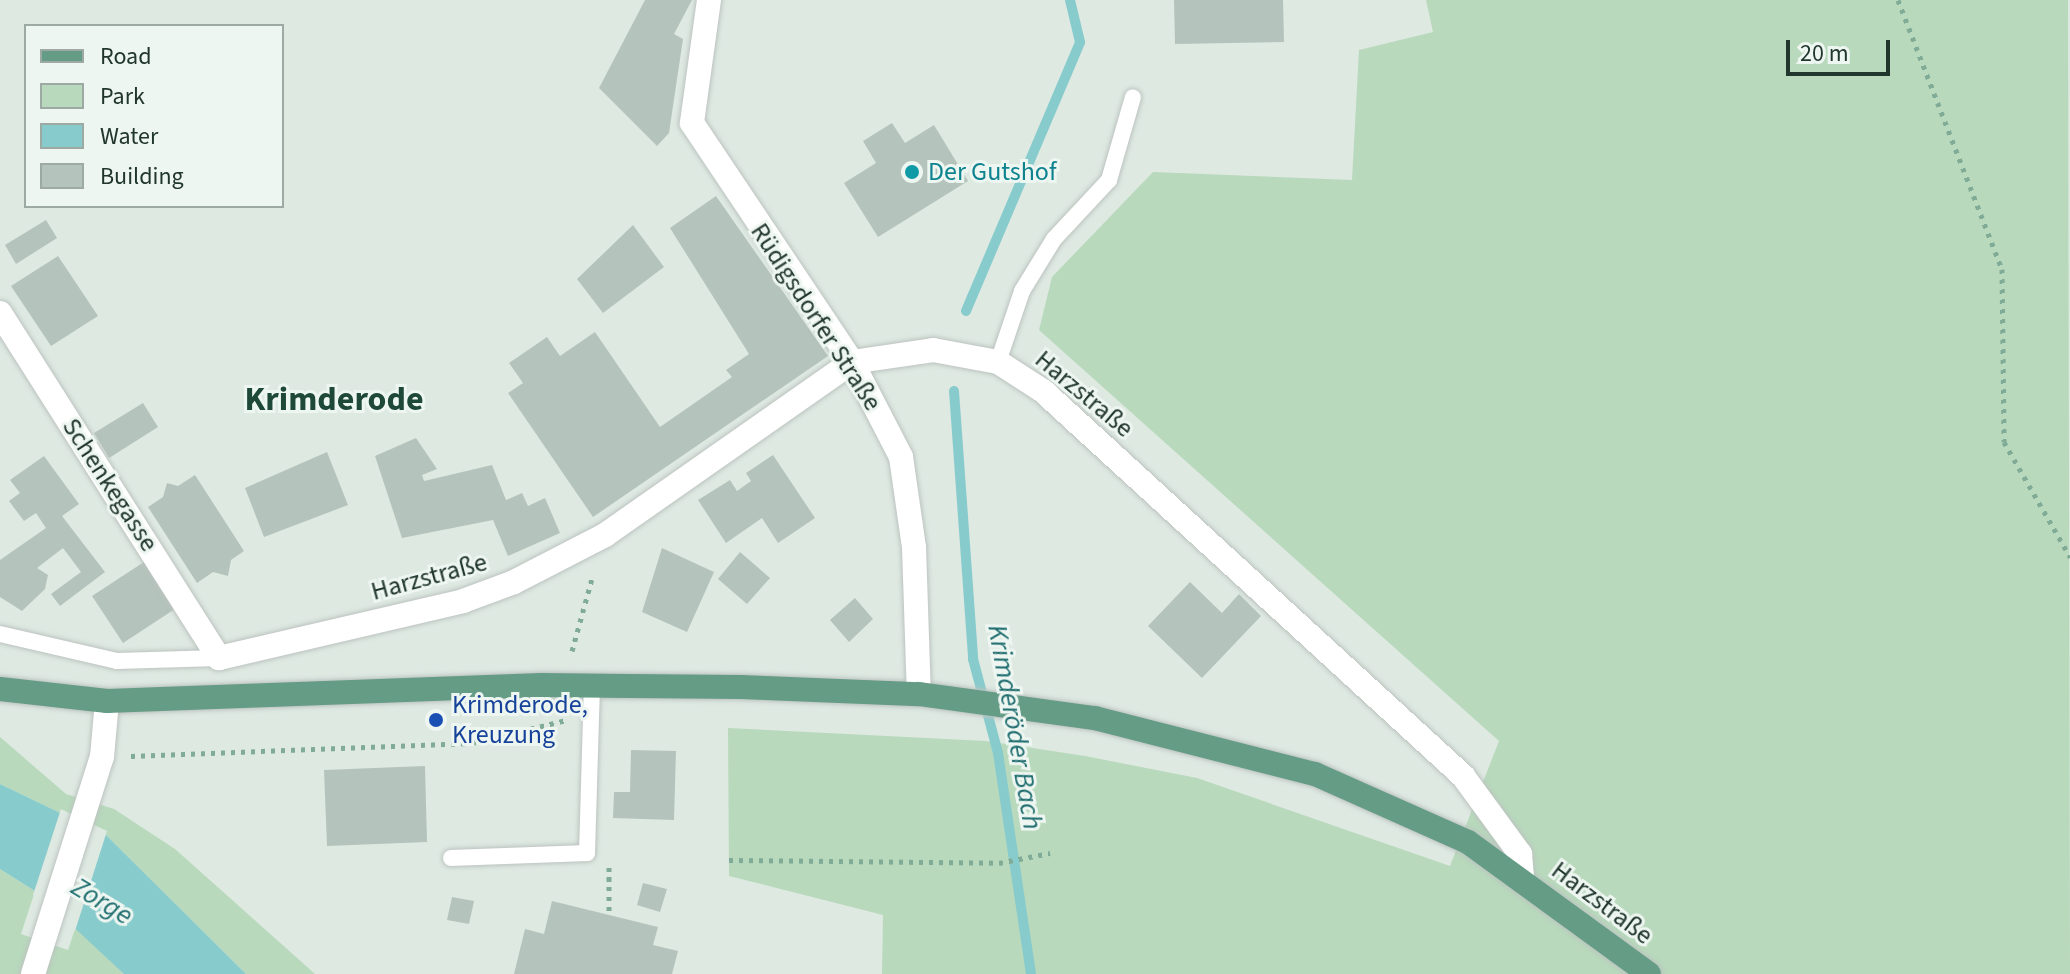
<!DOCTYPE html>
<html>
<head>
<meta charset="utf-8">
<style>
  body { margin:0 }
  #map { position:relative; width:2070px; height:974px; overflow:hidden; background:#dee9e2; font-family:"Source Sans 3",sans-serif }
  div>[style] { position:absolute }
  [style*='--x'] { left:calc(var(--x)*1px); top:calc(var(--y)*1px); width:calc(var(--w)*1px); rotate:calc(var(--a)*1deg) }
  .green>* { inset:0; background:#b8d9bc }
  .water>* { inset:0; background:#88cbcc }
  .pier>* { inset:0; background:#dee9e2 }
  .stream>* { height:10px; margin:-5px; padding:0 5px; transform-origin:5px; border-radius:5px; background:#88cbcc }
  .building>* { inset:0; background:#b4c3bb }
  .path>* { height:5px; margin-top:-2.5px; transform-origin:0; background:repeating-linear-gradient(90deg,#80ab97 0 4px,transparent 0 10px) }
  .roads { filter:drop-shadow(0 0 2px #bcc3c0) drop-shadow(0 0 2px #bcc3c0) }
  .service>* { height:16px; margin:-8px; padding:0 8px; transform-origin:8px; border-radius:8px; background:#fff }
  .minor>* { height:24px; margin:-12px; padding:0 12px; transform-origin:12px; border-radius:12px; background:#fff }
  .tertiary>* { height:24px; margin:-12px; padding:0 12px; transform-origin:12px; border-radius:12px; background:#fff }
  .primary>* { height:24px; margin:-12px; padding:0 12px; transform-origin:12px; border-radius:12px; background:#659c86 }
  .dots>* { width:22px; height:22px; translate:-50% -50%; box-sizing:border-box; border:4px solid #eef6f1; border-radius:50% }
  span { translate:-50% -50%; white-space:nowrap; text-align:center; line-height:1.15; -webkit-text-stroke:6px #eef6f1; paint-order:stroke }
  .culture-label { font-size:26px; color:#0d838f }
  .left { translate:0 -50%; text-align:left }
  .street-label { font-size:26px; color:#21372e }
  .transit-label { font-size:26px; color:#164399 }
  .water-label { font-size:28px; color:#1f6d6f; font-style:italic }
  .district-label { font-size:34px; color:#1e4838; font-weight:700 }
  .legend { position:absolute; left:24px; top:24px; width:260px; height:184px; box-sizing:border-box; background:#eef6f1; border:2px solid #9caaa3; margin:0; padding:10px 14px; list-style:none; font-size:24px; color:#21372e }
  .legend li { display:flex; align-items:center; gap:16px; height:40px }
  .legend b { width:40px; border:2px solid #9caaa3 }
  .scale { position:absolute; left:1786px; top:40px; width:104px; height:36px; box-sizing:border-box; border:4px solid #21372e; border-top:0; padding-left:10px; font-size:24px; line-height:28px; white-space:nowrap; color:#21372e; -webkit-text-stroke:6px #eef6f1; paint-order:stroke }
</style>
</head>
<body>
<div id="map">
  <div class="green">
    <i style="clip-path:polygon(1426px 0,2068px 0,2070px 974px,882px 974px,883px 915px,729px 876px,728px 728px,986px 741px,1085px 756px,1197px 778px,1450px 866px,1499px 741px,1039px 330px,1052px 277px,1153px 172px,1352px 180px,1359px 50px,1433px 32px)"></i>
    <i style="clip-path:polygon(0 737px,66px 794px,114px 809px,175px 849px,315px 974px,246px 974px,106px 835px,0 784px)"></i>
    <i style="clip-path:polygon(0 869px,35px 891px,21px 934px,68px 950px,76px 926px,124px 974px,0 974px)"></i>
  </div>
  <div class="water">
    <i style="clip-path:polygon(0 784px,106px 835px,246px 974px,124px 974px,35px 891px,0 869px)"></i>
  </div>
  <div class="pier">
    <i style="clip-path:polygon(61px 809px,107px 831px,75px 931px,33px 895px)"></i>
  </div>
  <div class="stream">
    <i style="--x:966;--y:311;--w:292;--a:-67"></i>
    <i style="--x:1080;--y:42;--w:43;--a:-103.4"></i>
    <i style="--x:954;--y:391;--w:269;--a:85.9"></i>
    <i style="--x:973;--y:659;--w:97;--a:75.1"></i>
    <i style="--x:998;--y:753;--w:223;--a:81.5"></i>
  </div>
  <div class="building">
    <i style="clip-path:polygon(645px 0,692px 0,674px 34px,683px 39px,669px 133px,657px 146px,599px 88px)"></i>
    <i style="clip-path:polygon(1174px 0,1283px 0,1284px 42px,1175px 44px)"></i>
    <i style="clip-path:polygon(892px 123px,905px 143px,934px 125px,968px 181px,878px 237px,844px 183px,876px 163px,863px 141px)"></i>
    <i style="clip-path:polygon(716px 196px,828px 356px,593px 517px,508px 393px,523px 383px,509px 363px,547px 337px,560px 356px,595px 332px,660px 427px,732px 377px,726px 370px,749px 354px,670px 228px)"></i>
    <i style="clip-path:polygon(46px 220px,57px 238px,16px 264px,5px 245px)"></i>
    <i style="clip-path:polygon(633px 225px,664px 267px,603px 313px,577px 279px)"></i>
    <i style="clip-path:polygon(58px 256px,98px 316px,51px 346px,11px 286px)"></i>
    <i style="clip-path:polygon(143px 403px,158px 427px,109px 458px,94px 433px)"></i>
    <i style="clip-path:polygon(416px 438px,437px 469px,422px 475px,424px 481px,492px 465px,506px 500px,522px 493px,528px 506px,545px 498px,560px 533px,508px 556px,493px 520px,402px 538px,375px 456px)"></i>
    <i style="clip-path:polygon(327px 452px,348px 505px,264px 537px,245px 488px)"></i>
    <i style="clip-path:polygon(773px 455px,815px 518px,778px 543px,762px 518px,726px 543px,698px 500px,730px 480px,737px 491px,751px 481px,746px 473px)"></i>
    <i style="clip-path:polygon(44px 456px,79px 504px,62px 516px,105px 572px,60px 606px,51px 594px,81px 572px,63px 548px,37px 568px,48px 575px,45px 589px,22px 611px,0 597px,0 560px,46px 528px,36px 513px,24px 521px,9px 501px,20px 493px,10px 480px)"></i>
    <i style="clip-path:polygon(195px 475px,244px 551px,231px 560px,228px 576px,213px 572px,197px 583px,148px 507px,163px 497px,167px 483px,178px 486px)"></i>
    <i style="clip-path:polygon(662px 548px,714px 572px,687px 632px,642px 612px)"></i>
    <i style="clip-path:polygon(740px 552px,770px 578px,747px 604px,718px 579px)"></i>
    <i style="clip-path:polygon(147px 560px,178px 607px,123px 643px,92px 596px)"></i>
    <i style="clip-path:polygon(1190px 582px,1222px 613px,1239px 594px,1261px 616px,1202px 678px,1148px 626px)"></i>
    <i style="clip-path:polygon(855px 598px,873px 619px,849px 642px,830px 620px)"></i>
    <i style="clip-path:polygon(631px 750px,676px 751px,674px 820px,613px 818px,614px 792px,630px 792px)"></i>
    <i style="clip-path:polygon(425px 766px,427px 842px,327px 846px,324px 770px)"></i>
    <i style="clip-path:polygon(643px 883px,667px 889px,660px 912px,637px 905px)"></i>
    <i style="clip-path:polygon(452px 897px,474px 901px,469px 924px,447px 920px)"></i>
    <i style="clip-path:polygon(552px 901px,658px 927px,653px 945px,678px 951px,672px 974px,514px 974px,525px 929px,544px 934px)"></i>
  </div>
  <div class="path">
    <i style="--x:1898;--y:0;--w:288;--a:68.9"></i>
    <i style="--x:2002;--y:269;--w:173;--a:89.3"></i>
    <i style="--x:2004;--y:442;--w:133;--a:60.1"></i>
    <i style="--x:572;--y:651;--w:79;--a:-74.6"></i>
    <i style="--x:131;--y:756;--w:341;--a:-2.2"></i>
    <i style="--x:472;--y:743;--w:97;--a:-13.7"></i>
    <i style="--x:729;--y:860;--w:270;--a:0.6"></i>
    <i style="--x:999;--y:863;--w:52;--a:-11.1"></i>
    <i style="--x:609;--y:867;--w:48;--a:90"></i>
  </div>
  <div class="roads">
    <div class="service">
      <i style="--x:998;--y:362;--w:75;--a:-71.3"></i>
      <i style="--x:1022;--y:291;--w:61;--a:-58.4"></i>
      <i style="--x:1054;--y:239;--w:81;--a:-47"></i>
      <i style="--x:1109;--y:180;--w:86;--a:-73.9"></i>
      <i style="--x:0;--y:634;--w:120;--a:13"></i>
      <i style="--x:117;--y:661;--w:102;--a:-1.7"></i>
      <i style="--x:451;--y:858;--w:136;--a:-2.1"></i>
      <i style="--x:587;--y:853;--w:167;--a:-88.3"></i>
    </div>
    <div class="minor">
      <i style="--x:0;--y:313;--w:409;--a:57.6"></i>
      <i style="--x:219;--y:658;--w:251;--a:-13.1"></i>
      <i style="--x:463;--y:601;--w:54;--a:-20.4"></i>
      <i style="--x:514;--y:582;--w:102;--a:-27.3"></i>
      <i style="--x:605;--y:535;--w:302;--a:-35"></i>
      <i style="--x:852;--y:362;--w:82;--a:-8.4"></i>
      <i style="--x:933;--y:350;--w:66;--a:10.5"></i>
      <i style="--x:998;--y:362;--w:54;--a:32.8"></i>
      <i style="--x:1043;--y:391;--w:570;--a:42.51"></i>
      <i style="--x:1463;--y:776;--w:97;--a:53.8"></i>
      <i style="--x:1520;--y:854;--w:23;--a:85"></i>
      <i style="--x:33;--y:974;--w:228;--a:-72.4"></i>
      <i style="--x:102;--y:757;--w:56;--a:-84.9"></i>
    </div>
    <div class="tertiary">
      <i style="--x:709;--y:0;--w:124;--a:97.9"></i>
      <i style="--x:692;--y:123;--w:288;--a:56.2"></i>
      <i style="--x:852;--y:362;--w:107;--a:62.7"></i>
      <i style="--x:901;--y:457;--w:91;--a:81.8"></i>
      <i style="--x:914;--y:547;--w:147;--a:88.1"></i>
    </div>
    <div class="primary">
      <i style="--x:0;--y:689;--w:108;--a:6.4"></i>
      <i style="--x:107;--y:701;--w:435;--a:-2.1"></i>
      <i style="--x:542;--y:685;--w:199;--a:0.6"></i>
      <i style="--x:741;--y:687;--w:178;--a:2.3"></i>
      <i style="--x:919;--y:694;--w:178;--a:7.8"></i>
      <i style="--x:1095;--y:718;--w:227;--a:14.3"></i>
      <i style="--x:1315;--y:774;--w:167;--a:24"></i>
      <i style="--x:1468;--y:842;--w:224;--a:36.1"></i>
    </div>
  </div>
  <div class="dots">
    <i style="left:912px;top:172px;background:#0f9aa8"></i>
    <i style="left:436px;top:720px;background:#1a4fb4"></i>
  </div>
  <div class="culture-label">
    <span class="left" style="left:928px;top:172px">Der Gutshof</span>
  </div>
  <div class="street-label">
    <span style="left:816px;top:317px;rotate:57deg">Rüdigsdorfer Straße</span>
    <span style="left:1084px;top:394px;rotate:40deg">Harzstraße</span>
    <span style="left:110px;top:485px;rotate:57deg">Schenkegasse</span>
    <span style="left:429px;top:577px;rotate:-15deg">Harzstraße</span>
    <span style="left:1602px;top:903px;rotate:37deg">Harzstraße</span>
  </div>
  <div class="transit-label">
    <span class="left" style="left:452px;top:720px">Krimderode,<br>Kreuzung</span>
  </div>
  <div class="water-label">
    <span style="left:1015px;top:727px;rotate:80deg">Krimderöder Bach</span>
    <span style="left:102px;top:901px;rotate:31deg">Zorge</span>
  </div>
  <div class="district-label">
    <span style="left:334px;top:400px">Krimderode</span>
  </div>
  <ul class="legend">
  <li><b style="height:10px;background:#659c86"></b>Road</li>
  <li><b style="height:22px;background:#b8d9bc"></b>Park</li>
  <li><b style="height:22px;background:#88cbcc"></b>Water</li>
  <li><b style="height:22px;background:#b4c3bb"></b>Building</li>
  </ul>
  <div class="scale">20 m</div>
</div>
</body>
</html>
